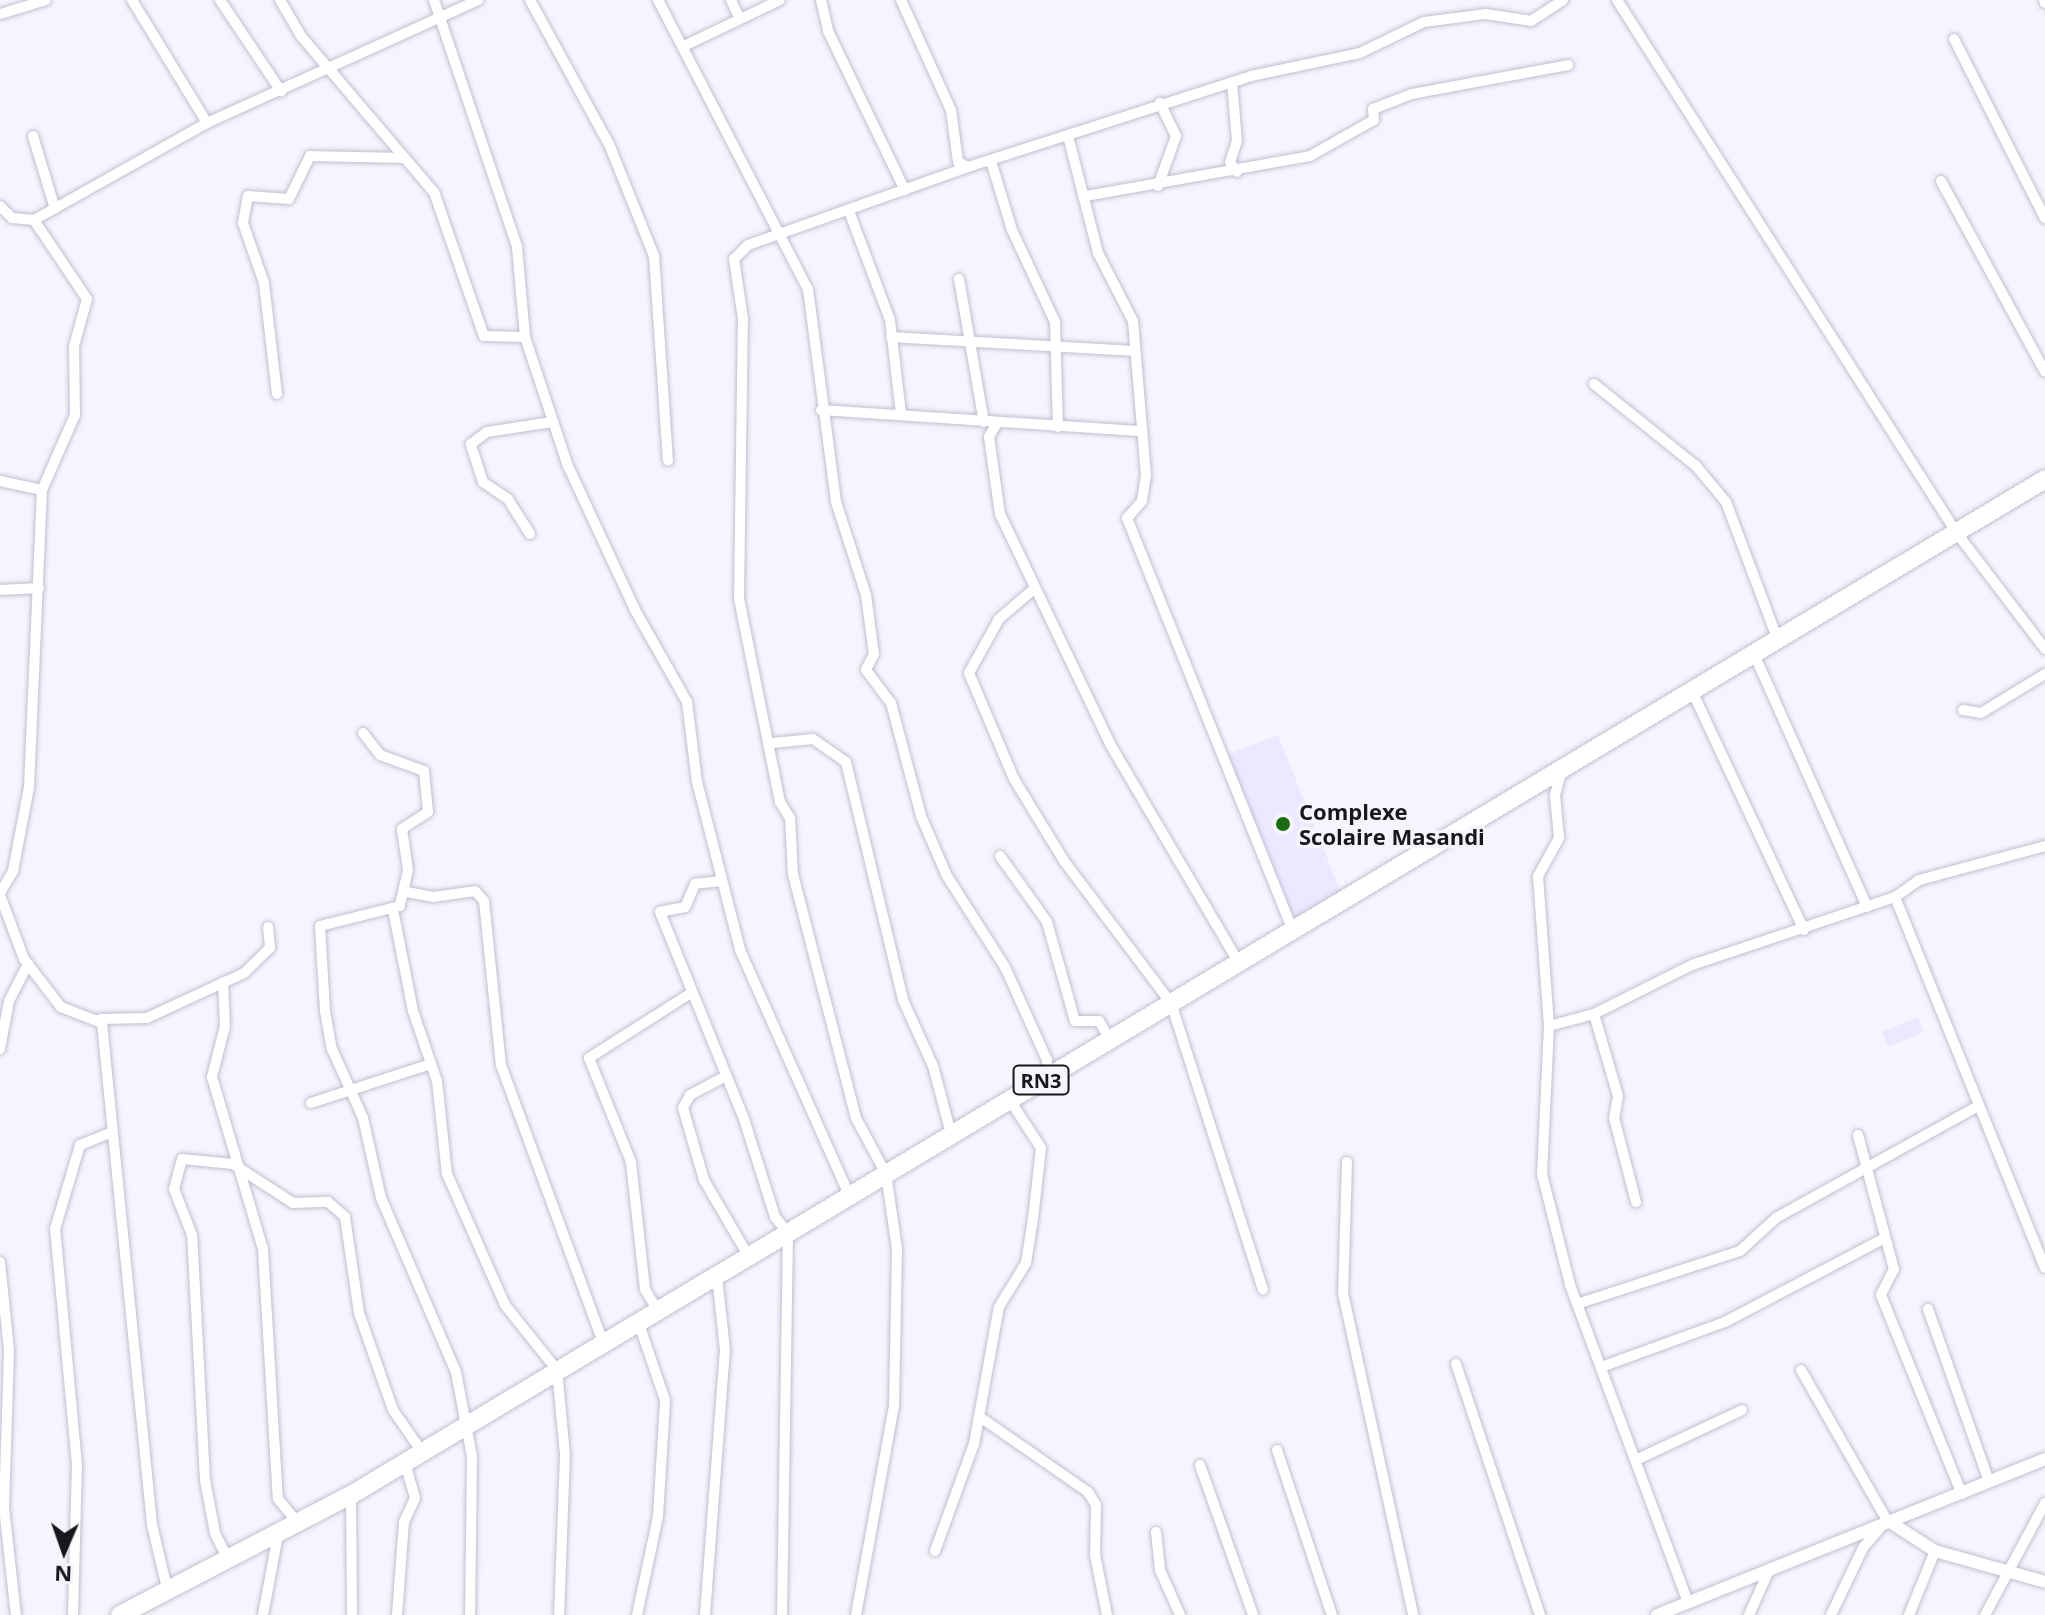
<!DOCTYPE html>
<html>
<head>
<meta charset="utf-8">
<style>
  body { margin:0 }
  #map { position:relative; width:2045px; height:1615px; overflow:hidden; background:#f6f5fd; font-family:"Open Sans",sans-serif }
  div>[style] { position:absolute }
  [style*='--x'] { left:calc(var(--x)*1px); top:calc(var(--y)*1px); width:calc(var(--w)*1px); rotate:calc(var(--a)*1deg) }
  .built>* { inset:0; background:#ebe9ff }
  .roads { filter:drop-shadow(0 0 2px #c0bfd1) drop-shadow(0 0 2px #c0bfd1) }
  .minor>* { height:10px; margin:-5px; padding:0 5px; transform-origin:5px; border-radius:5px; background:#fff }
  .tertiary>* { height:12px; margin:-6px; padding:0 6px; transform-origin:6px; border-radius:6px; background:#fff }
  .trunk>* { height:18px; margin:-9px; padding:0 9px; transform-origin:9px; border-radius:9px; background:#fff }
  .dots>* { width:22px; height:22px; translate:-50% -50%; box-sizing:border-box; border:4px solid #f6f5fd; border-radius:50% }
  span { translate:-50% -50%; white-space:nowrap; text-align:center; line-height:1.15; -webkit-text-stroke:7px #f6f5fd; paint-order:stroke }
  .shield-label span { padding:2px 6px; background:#f6f5fd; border:2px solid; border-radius:6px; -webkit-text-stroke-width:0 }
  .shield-label { font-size:20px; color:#18171d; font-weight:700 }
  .poi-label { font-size:22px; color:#18171d; font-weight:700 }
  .left { translate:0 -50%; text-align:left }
  .north { position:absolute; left:24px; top:1511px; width:80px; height:80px; -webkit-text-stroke:6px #f6f5fd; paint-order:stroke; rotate:182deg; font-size:22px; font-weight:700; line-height:32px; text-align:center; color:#18171d }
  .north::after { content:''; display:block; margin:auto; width:28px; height:36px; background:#18171d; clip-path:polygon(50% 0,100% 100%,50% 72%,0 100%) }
</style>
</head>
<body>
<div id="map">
  <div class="built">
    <i style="clip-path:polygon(1278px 735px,1341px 893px,1291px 921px,1225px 755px)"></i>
    <i style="clip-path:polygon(1918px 1017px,1924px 1032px,1888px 1047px,1882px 1032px)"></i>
  </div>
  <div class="roads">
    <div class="minor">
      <i style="--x:132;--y:0;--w:144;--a:58.6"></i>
      <i style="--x:220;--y:0;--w:110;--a:56.2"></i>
      <i style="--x:280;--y:0;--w:42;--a:59.7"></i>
      <i style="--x:301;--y:36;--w:205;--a:49.6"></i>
      <i style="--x:434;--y:192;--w:152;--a:70.9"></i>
      <i style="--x:484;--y:336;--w:41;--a:1.4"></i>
      <i style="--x:525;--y:337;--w:136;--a:71.6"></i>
      <i style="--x:568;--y:466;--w:159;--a:65"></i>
      <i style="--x:635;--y:610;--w:106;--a:60.5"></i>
      <i style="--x:687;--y:702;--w:81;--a:82.9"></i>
      <i style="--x:697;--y:782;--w:173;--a:75.6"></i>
      <i style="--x:740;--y:950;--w:268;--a:66"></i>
      <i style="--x:434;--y:0;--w:261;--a:71.4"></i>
      <i style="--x:517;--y:247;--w:90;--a:84.9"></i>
      <i style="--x:530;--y:0;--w:164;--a:61.3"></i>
      <i style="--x:609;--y:144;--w:121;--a:68.1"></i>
      <i style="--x:654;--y:256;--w:205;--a:86.1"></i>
      <i style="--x:658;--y:0;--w:326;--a:62.6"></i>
      <i style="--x:808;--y:289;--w:215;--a:82.5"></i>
      <i style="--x:836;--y:502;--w:98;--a:72.1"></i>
      <i style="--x:866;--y:595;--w:60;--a:82.3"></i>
      <i style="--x:874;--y:654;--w:18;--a:117"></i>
      <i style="--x:866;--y:670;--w:41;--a:52.9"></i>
      <i style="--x:891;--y:703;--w:117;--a:75.1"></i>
      <i style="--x:921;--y:816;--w:65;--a:66.6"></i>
      <i style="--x:947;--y:876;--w:108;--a:57.5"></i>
      <i style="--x:1005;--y:967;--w:102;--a:65.7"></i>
      <i style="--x:1047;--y:1060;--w:16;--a:90"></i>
      <i style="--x:731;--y:0;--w:19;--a:65"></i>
      <i style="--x:821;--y:0;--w:32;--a:77"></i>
      <i style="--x:828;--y:31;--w:177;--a:64.2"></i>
      <i style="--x:901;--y:0;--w:121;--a:65.6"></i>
      <i style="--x:951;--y:110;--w:52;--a:82.3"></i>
      <i style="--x:958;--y:162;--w:11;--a:27"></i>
      <i style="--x:968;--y:167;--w:297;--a:-17.8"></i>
      <i style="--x:1251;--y:76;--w:111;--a:-11.9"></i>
      <i style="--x:1360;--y:53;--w:71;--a:-25.8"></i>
      <i style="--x:1424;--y:22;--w:63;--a:-7.4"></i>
      <i style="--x:1486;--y:14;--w:46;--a:8.8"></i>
      <i style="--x:1531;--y:21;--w:38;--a:-33"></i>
      <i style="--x:1617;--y:0;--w:631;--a:57.49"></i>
      <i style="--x:1956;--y:532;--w:147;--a:52.7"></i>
      <i style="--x:2044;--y:0;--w:3;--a:72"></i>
      <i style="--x:0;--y:14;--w:48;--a:-16.9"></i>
      <i style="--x:1954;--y:39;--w:201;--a:63.1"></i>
      <i style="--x:684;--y:46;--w:106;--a:-25.6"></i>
      <i style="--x:1232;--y:82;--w:59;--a:85.2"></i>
      <i style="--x:1237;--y:141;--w:22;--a:108"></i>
      <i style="--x:1230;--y:162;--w:12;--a:55"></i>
      <i style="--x:33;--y:136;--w:76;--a:73.2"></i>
      <i style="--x:1068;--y:136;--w:121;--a:75.6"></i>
      <i style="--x:1098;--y:253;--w:76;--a:62.8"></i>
      <i style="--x:1133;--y:321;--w:155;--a:85.2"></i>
      <i style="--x:1146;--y:475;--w:26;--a:99"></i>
      <i style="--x:1142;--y:501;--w:23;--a:131"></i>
      <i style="--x:1127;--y:518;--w:443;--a:68.1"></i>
      <i style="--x:991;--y:161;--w:72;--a:73.1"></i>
      <i style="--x:1012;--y:230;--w:102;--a:64.9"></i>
      <i style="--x:1055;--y:322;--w:105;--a:88.4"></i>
      <i style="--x:1941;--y:181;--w:217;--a:61.4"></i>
      <i style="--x:1158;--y:186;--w:53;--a:-70.2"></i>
      <i style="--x:1176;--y:136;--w:37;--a:-116"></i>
      <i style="--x:1086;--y:196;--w:228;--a:-10.1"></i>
      <i style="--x:1310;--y:156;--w:73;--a:-29.4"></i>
      <i style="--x:1374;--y:120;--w:11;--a:-95"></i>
      <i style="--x:1373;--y:109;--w:42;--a:-21"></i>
      <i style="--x:1412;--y:94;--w:159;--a:-10.5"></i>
      <i style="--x:0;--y:206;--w:17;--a:45"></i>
      <i style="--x:12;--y:218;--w:22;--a:5"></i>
      <i style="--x:34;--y:220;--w:198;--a:-29.3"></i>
      <i style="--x:207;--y:123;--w:298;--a:-24.4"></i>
      <i style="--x:849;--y:211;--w:116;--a:69.4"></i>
      <i style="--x:890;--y:320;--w:94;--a:83.3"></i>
      <i style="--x:959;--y:279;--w:145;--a:80.1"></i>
      <i style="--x:891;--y:337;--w:244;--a:3.3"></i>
      <i style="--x:1594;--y:384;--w:131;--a:38.8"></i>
      <i style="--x:1696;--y:466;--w:47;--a:50.2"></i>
      <i style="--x:1726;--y:502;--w:147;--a:69.4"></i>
      <i style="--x:277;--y:394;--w:112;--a:-96.7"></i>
      <i style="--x:264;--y:283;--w:64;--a:-109.3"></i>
      <i style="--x:243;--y:223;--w:27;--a:-80"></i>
      <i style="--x:248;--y:196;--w:41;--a:4.2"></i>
      <i style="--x:289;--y:199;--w:48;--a:-64"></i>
      <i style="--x:310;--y:156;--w:92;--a:1.2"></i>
      <i style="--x:821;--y:410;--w:318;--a:3.8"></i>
      <i style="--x:997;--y:423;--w:16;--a:120"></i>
      <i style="--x:989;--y:437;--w:78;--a:81.9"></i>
      <i style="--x:1000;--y:514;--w:255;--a:64.4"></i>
      <i style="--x:1110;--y:744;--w:252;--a:59.5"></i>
      <i style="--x:0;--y:481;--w:43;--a:12.1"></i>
      <i style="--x:530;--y:534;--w:41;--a:-122.2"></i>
      <i style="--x:508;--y:499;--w:30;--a:-146"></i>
      <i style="--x:483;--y:482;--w:40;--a:-108"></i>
      <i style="--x:471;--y:444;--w:20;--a:-37"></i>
      <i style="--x:487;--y:432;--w:66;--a:-8.7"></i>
      <i style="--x:1035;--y:588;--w:48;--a:139.3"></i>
      <i style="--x:999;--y:619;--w:62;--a:119.1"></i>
      <i style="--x:969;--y:673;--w:115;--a:67"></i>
      <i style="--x:1014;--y:779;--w:96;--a:58.6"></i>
      <i style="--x:1064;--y:861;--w:178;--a:53"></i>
      <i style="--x:0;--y:590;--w:39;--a:-3"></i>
      <i style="--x:1754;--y:654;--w:277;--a:65.9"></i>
      <i style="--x:1692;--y:691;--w:264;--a:64.9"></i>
      <i style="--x:1963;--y:710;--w:18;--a:9"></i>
      <i style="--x:1981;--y:713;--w:75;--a:-31.4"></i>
      <i style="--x:363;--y:733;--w:28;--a:52"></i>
      <i style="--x:380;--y:755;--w:47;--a:20"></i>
      <i style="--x:424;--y:771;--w:41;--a:84.4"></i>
      <i style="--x:428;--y:812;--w:31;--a:147"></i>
      <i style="--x:402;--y:829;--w:41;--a:81.7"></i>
      <i style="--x:408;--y:870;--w:37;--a:103"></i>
      <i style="--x:400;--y:906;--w:82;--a:166"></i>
      <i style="--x:320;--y:926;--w:85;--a:86.6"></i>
      <i style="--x:325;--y:1011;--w:39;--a:80"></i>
      <i style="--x:332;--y:1049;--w:76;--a:65.8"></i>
      <i style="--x:363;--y:1118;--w:82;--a:77.3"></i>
      <i style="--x:381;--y:1198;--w:189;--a:66.7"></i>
      <i style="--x:456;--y:1372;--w:86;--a:79.3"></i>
      <i style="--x:472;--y:1457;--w:158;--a:90.7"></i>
      <i style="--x:773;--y:743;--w:40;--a:-5.7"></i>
      <i style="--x:813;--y:739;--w:40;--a:34.9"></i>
      <i style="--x:846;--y:762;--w:245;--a:76.5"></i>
      <i style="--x:903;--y:1000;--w:72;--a:65.6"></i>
      <i style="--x:933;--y:1066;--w:69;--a:75"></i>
      <i style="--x:1562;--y:769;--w:27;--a:105"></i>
      <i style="--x:1555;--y:795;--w:43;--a:84.7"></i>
      <i style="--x:1559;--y:838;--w:43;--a:118.9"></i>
      <i style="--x:1538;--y:876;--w:150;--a:85.8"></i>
      <i style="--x:1549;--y:1026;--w:148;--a:92.7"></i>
      <i style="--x:1542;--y:1174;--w:114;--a:75.8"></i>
      <i style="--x:1570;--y:1285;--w:339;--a:69.6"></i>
      <i style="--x:1000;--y:856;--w:81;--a:54.5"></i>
      <i style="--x:1047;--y:922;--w:103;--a:74.2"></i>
      <i style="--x:1075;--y:1021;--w:24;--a:0"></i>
      <i style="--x:1099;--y:1021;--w:21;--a:59"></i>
      <i style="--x:722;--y:881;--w:27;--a:174"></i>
      <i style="--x:695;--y:884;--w:25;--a:113"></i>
      <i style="--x:685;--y:907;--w:25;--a:169"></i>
      <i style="--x:660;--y:912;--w:223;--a:67.9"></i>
      <i style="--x:744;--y:1119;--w:103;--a:72.4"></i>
      <i style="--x:775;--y:1217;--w:21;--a:51"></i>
      <i style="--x:788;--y:1233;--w:382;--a:90.9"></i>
      <i style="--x:407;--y:892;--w:26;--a:11"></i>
      <i style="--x:433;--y:897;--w:42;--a:-8.1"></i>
      <i style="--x:475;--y:891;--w:13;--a:48"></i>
      <i style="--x:484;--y:901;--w:165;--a:84.1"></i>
      <i style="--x:501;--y:1065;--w:293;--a:69.8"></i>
      <i style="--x:0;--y:893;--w:26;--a:-59"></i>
      <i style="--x:13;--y:871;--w:86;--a:-79.2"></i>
      <i style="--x:29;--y:787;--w:297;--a:-87.5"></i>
      <i style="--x:42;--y:490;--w:82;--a:-66.3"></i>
      <i style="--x:75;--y:415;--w:69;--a:-90.8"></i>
      <i style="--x:74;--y:346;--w:49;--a:-74.5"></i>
      <i style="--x:87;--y:299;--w:95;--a:-123.9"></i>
      <i style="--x:0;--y:895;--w:68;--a:69.4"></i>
      <i style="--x:24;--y:959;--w:61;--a:52.4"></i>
      <i style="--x:61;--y:1007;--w:44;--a:21.3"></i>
      <i style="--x:102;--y:1023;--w:504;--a:84.31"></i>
      <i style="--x:152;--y:1525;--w:69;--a:76.6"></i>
      <i style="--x:1895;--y:897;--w:400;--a:68"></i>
      <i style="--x:393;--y:910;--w:103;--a:78.8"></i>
      <i style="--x:413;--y:1011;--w:74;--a:71.1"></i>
      <i style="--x:437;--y:1081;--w:94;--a:83.9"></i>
      <i style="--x:447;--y:1174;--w:143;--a:66.1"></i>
      <i style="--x:505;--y:1305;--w:83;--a:51.3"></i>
      <i style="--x:557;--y:1370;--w:84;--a:84.6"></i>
      <i style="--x:565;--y:1454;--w:161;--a:92.1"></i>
      <i style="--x:223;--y:982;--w:44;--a:87.4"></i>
      <i style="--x:225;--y:1026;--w:53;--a:104.3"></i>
      <i style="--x:212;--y:1077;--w:179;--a:73.5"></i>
      <i style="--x:263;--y:1249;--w:250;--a:86.6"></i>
      <i style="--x:278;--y:1499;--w:31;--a:50"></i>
      <i style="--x:1171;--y:1003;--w:301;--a:72.2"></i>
      <i style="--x:1594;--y:1014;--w:85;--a:73.7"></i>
      <i style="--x:1618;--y:1096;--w:22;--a:100"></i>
      <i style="--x:1614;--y:1118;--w:87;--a:75.3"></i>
      <i style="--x:100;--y:1019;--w:47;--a:-1.2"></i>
      <i style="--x:147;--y:1018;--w:107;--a:-24.9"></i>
      <i style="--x:244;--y:973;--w:36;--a:-44"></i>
      <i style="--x:270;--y:948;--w:21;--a:-95"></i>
      <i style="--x:1549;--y:1026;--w:47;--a:-14.9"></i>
      <i style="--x:1594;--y:1014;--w:110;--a:-26.6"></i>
      <i style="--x:1692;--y:965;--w:214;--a:-18.5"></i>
      <i style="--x:1895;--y:897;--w:29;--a:-35"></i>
      <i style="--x:1919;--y:880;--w:131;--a:-15.1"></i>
      <i style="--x:0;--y:1049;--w:49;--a:-79.4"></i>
      <i style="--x:9;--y:1001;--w:42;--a:-62.8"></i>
      <i style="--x:726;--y:1076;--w:41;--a:152.2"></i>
      <i style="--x:690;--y:1095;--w:15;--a:118"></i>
      <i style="--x:683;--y:1108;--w:75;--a:73.7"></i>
      <i style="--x:704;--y:1180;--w:89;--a:59.7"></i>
      <i style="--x:311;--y:1103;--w:126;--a:-18"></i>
      <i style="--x:1858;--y:1135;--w:139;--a:75"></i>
      <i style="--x:1894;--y:1269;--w:29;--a:117"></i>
      <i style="--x:1881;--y:1295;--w:215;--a:67.9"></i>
      <i style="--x:1347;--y:1162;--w:131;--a:91.7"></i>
      <i style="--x:1343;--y:1293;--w:330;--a:77.7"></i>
      <i style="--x:0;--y:1262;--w:89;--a:84.2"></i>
      <i style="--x:9;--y:1351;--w:156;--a:91.8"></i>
      <i style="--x:4;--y:1507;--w:109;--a:83.7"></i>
      <i style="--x:1580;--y:1303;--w:168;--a:-18"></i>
      <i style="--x:1740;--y:1251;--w:49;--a:-42.5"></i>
      <i style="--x:1776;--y:1218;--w:229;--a:-29"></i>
      <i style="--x:1928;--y:1309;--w:182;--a:70.5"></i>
      <i style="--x:658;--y:1311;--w:26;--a:-121"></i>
      <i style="--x:645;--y:1289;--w:128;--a:-96.3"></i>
      <i style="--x:631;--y:1162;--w:112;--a:-112"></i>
      <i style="--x:589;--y:1058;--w:117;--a:-32.5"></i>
      <i style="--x:1456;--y:1364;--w:265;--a:71.5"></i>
      <i style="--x:1604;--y:1366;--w:129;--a:-20"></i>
      <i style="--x:1725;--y:1322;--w:178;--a:-27.7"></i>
      <i style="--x:1801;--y:1370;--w:173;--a:60.2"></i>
      <i style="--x:1887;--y:1520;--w:35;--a:131"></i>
      <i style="--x:1864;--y:1546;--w:76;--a:115.6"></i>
      <i style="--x:980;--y:1417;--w:131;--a:34.8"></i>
      <i style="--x:1088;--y:1492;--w:15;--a:58"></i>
      <i style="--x:1096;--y:1505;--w:50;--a:91.1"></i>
      <i style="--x:1095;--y:1555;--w:61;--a:78.7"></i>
      <i style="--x:1277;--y:1450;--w:174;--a:71.6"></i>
      <i style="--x:1638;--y:1459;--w:115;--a:-25.2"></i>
      <i style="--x:1200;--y:1465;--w:159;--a:70.5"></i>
      <i style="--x:351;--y:1495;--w:120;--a:89.5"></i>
      <i style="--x:1156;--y:1532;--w:38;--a:84"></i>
      <i style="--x:1160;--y:1570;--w:49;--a:66"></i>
      <i style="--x:935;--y:1551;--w:114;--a:-70"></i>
      <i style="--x:974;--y:1444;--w:139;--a:-79.7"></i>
      <i style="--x:999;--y:1307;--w:52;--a:-58.5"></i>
      <i style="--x:1026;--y:1263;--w:45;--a:-81"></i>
      <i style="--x:1033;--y:1219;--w:71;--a:-83.6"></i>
      <i style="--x:1041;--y:1148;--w:59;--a:-123.1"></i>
      <i style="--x:229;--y:1561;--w:31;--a:-117"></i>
      <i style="--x:215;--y:1533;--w:54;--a:-100.7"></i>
      <i style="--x:205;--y:1480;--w:245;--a:-93"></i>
      <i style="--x:192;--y:1235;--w:49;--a:-111.4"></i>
      <i style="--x:174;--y:1189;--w:31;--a:-75"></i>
      <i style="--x:182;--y:1159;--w:51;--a:5.6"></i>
      <i style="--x:233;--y:1164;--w:72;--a:33"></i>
      <i style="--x:293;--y:1203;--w:35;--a:-2"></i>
      <i style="--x:328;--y:1202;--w:23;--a:41"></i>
      <i style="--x:345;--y:1217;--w:97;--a:81.7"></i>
      <i style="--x:359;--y:1313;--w:103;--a:70.7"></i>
      <i style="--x:393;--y:1410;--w:47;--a:55.3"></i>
      <i style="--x:73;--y:1615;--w:150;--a:-88.5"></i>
      <i style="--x:77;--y:1465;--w:237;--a:-95.3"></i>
      <i style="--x:55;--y:1229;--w:88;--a:-73.4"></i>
      <i style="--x:80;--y:1145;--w:35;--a:-22"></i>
      <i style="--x:263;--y:1615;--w:81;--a:-79.4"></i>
      <i style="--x:397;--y:1615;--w:93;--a:-85.7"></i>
      <i style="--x:404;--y:1522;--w:26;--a:-65"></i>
      <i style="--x:415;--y:1498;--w:37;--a:-106"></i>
      <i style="--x:637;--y:1615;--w:101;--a:-78"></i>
      <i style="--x:658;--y:1516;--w:116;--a:-86.5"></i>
      <i style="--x:665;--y:1400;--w:83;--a:-108.9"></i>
      <i style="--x:705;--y:1615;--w:266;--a:-85.7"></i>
      <i style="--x:725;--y:1350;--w:74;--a:-96.2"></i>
      <i style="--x:856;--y:1615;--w:212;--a:-79.7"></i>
      <i style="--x:894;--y:1406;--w:157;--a:-88.9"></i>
      <i style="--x:897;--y:1249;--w:76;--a:-98.3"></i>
      <i style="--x:886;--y:1174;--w:64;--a:-118.2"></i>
      <i style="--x:856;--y:1118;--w:251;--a:-104.5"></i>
      <i style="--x:793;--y:875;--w:57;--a:-93"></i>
      <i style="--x:790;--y:818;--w:19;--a:-122"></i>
      <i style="--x:780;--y:802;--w:208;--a:-101.4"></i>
      <i style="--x:739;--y:598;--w:279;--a:-89.2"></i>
      <i style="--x:743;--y:319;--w:61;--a:-98.5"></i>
      <i style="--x:734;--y:259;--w:20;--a:-45"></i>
      <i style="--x:748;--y:245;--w:233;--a:-19.5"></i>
      <i style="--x:1749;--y:1615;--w:51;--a:-65.9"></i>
      <i style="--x:1909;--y:1615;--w:69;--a:-67.9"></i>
      <i style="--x:1985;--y:1615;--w:127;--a:-61.8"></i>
    </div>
    <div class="tertiary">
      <i style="--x:1887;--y:1520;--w:57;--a:32.9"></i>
      <i style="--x:1935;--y:1551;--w:114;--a:15.7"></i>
      <i style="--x:1657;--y:1615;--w:418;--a:-21.9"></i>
    </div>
    <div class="trunk">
      <i style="--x:120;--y:1615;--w:260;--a:-27.5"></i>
      <i style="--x:351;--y:1495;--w:1975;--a:-30.95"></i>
    </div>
  </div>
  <div class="dots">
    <i style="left:1283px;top:824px;background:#1b6d14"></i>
  </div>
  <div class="shield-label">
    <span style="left:1041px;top:1080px">RN3</span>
  </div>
  <div class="poi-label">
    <span class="left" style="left:1299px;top:824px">Complexe<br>Scolaire Masandi</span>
  </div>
  <div class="north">N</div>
</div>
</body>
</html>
